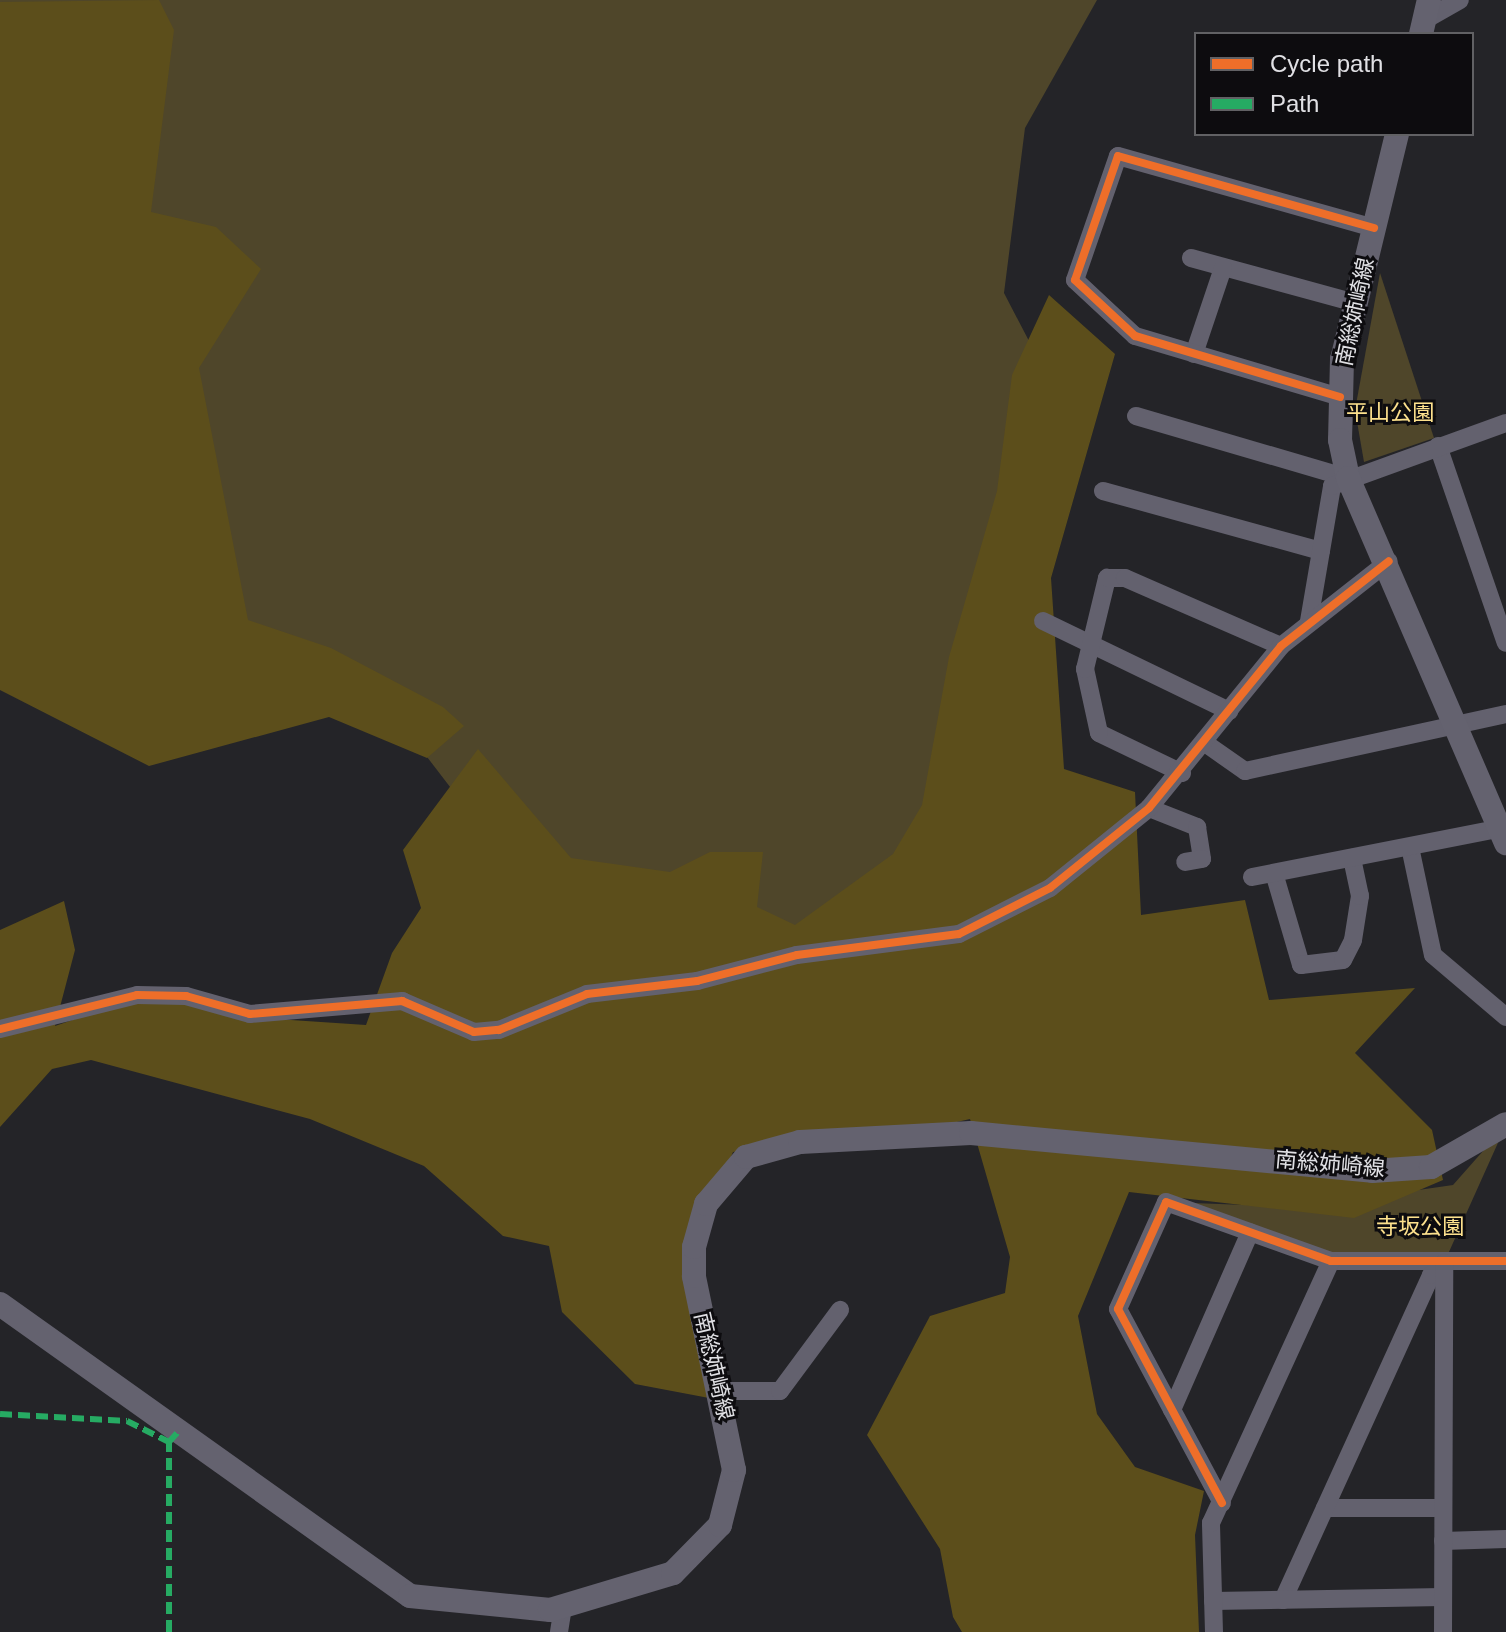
<!DOCTYPE html>
<html>
<head>
<meta charset="utf-8">
<style>
  body { margin:0 }
  #map { position:relative; width:1506px; height:1632px; overflow:hidden; background:#242428; font-family:Arial,"Noto Sans JP",sans-serif }
  div>[style] { position:absolute }
  [style*='--x'] { left:calc(var(--x)*1px); top:calc(var(--y)*1px); width:calc(var(--w)*1px); rotate:calc(var(--a)*1deg) }
  .green>* { inset:0; background:#4f462a }
  .forest>* { inset:0; background:#5c4e1b }
  .minor>* { height:18px; margin:-9px; padding:0 9px; transform-origin:9px; border-radius:9px; background:#63616e }
  .major>* { height:24px; margin:-12px; padding:0 12px; transform-origin:12px; border-radius:12px; background:#64626f }
  .quiet>* { height:6px; margin-top:-3px; transform-origin:0; background:repeating-linear-gradient(90deg,#26ab63 0 12px,transparent 0 18px) }
  .cycleway>* { height:8px; margin:-4px; padding:0 4px; transform-origin:4px; border-radius:4px; background:#ee6e29 }
  span { translate:-50% -50%; white-space:nowrap; text-align:center; line-height:1.15; -webkit-text-stroke:6px #0d0c0f; paint-order:stroke }
  .street-label { font-size:22px; color:#e0e0e4 }
  .park-label { font-size:22px; color:#fde18d }
  .legend { position:absolute; left:1194px; top:32px; width:280px; height:104px; box-sizing:border-box; background:#0d0c0f; border:2px solid #616164; margin:0; padding:10px 14px; list-style:none; font-size:24px; color:#e0e0e4 }
  .legend li { display:flex; align-items:center; gap:16px; height:40px }
  .legend b { width:40px; border:2px solid #616164 }
</style>
</head>
<body>
<div id="map">
  <div class="green">
    <i style="clip-path:polygon(0 0,1097px 0,1025px 128px,1004px 293px,1054px 389px,1038px 594px,1063px 996px,516px 873px,378px 693px,210px 641px,0 54px)"></i>
    <i style="clip-path:polygon(1380px 273px,1434px 438px,1364px 462px,1355px 410px)"></i>
    <i style="clip-path:polygon(1506px 1125px,1444px 1263px,1331px 1261px,1166px 1202px,1301px 1207px,1453px 1185px)"></i>
  </div>
  <div class="forest">
    <i style="clip-path:polygon(159px 0,174px 30px,151px 212px,216px 227px,261px 269px,199px 368px,248px 620px,331px 648px,443px 707px,464px 726px,427px 758px,329px 717px,149px 766px,0 690px,0 2px)"></i>
    <i style="clip-path:polygon(1049px 295px,1115px 354px,1051px 578px,1064px 769px,1135px 792px,1141px 915px,1245px 900px,1269px 1000px,1415px 988px,1355px 1053px,1432px 1130px,1443px 1180px,1354px 1218px,1129px 1192px,1078px 1316px,1097px 1414px,1135px 1467px,1204px 1491px,1195px 1535px,1199px 1632px,962px 1632px,953px 1617px,940px 1549px,867px 1435px,930px 1316px,1005px 1293px,1010px 1257px,970px 1119px,904px 1134px,733px 1152px,686px 1266px,709px 1398px,635px 1384px,562px 1312px,549px 1246px,503px 1236px,424px 1166px,310px 1119px,91px 1060px,52px 1069px,0 1127px,0 930px,64px 901px,75px 950px,55px 1026px,151px 993px,276px 1019px,366px 1025px,392px 953px,421px 908px,403px 850px,478px 749px,571px 858px,670px 872px,710px 852px,763px 852px,757px 907px,795px 925px,893px 854px,922px 805px,949px 657px,997px 491px,1012px 375px)"></i>
  </div>
  <div class="minor">
    <i style="--x:1425;--y:20;--w:40;--a:-29.7"></i>
    <i style="--x:1191;--y:258;--w:171;--a:15.3"></i>
    <i style="--x:1194;--y:354;--w:91;--a:-71.4"></i>
    <i style="--x:1340;--y:397;--w:214;--a:-163.4"></i>
    <i style="--x:1135;--y:336;--w:82;--a:-137"></i>
    <i style="--x:1075;--y:280;--w:131;--a:-70.9"></i>
    <i style="--x:1118;--y:156;--w:266;--a:15.7"></i>
    <i style="--x:1136;--y:416;--w:221;--a:16.3"></i>
    <i style="--x:1438;--y:446;--w:208;--a:71"></i>
    <i style="--x:1103;--y:491;--w:226;--a:15.4"></i>
    <i style="--x:1043;--y:621;--w:207;--a:25.8"></i>
    <i style="--x:1309;--y:621;--w:137;--a:-80.3"></i>
    <i style="--x:1332;--y:486;--w:185;--a:-19.9"></i>
    <i style="--x:1205;--y:743;--w:49;--a:35"></i>
    <i style="--x:1245;--y:771;--w:267;--a:-12.3"></i>
    <i style="--x:1182;--y:773;--w:92;--a:-154.3"></i>
    <i style="--x:1099;--y:733;--w:66;--a:-102.3"></i>
    <i style="--x:1085;--y:669;--w:94;--a:-76.4"></i>
    <i style="--x:1107;--y:578;--w:18;--a:0"></i>
    <i style="--x:1125;--y:578;--w:170;--a:23.6"></i>
    <i style="--x:1149;--y:808;--w:52;--a:21.6"></i>
    <i style="--x:1197;--y:827;--w:32;--a:81"></i>
    <i style="--x:1202;--y:859;--w:17;--a:170"></i>
    <i style="--x:1410;--y:847;--w:110;--a:78"></i>
    <i style="--x:1433;--y:955;--w:96;--a:40.3"></i>
    <i style="--x:1274;--y:873;--w:96;--a:73.6"></i>
    <i style="--x:1301;--y:965;--w:42;--a:-6.8"></i>
    <i style="--x:1343;--y:960;--w:22;--a:-63"></i>
    <i style="--x:1353;--y:940;--w:45;--a:-81"></i>
    <i style="--x:1360;--y:896;--w:39;--a:-102"></i>
    <i style="--x:1252;--y:877;--w:254;--a:-11.1"></i>
    <i style="--x:0;--y:1029;--w:141;--a:-13.9"></i>
    <i style="--x:137;--y:995;--w:49;--a:1.2"></i>
    <i style="--x:186;--y:996;--w:66;--a:15.7"></i>
    <i style="--x:250;--y:1014;--w:153;--a:-4.9"></i>
    <i style="--x:402;--y:1001;--w:78;--a:23.3"></i>
    <i style="--x:474;--y:1032;--w:25;--a:-5"></i>
    <i style="--x:499;--y:1030;--w:95;--a:-22.2"></i>
    <i style="--x:587;--y:994;--w:111;--a:-6.7"></i>
    <i style="--x:697;--y:981;--w:103;--a:-14.6"></i>
    <i style="--x:797;--y:955;--w:163;--a:-7.4"></i>
    <i style="--x:959;--y:934;--w:102;--a:-26.8"></i>
    <i style="--x:1050;--y:888;--w:127;--a:-38.9"></i>
    <i style="--x:1149;--y:808;--w:209;--a:-50.8"></i>
    <i style="--x:1281;--y:646;--w:137;--a:-38.2"></i>
    <i style="--x:720;--y:1391;--w:60;--a:0"></i>
    <i style="--x:780;--y:1391;--w:101;--a:-53.5"></i>
    <i style="--x:1172;--y:1410;--w:194;--a:-66.3"></i>
    <i style="--x:1222;--y:1503;--w:220;--a:-118.2"></i>
    <i style="--x:1118;--y:1309;--w:117;--a:-65.8"></i>
    <i style="--x:1166;--y:1202;--w:175;--a:19.7"></i>
    <i style="--x:1331;--y:1261;--w:175;--a:0"></i>
    <i style="--x:1325;--y:1508;--w:118;--a:0"></i>
    <i style="--x:1443;--y:1541;--w:63;--a:-1.8"></i>
    <i style="--x:1283;--y:1600;--w:357;--a:-65.5"></i>
    <i style="--x:1431;--y:1275;--w:18;--a:-43"></i>
    <i style="--x:1213;--y:1601;--w:230;--a:-1"></i>
    <i style="--x:559;--y:1632;--w:25;--a:-81"></i>
    <i style="--x:1214;--y:1632;--w:109;--a:-91.6"></i>
    <i style="--x:1211;--y:1523;--w:288;--a:-65.4"></i>
    <i style="--x:1443;--y:1632;--w:369;--a:-89.8"></i>
  </div>
  <div class="major">
    <i style="--x:1421;--y:34;--w:35;--a:-77"></i>
    <i style="--x:1397;--y:134;--w:232;--a:103.7"></i>
    <i style="--x:1342;--y:359;--w:81;--a:91.4"></i>
    <i style="--x:1340;--y:440;--w:39;--a:78"></i>
    <i style="--x:1348;--y:478;--w:398;--a:66.6"></i>
    <i style="--x:0;--y:1304;--w:503;--a:35.46"></i>
    <i style="--x:410;--y:1596;--w:141;--a:5.7"></i>
    <i style="--x:550;--y:1610;--w:128;--a:-16.7"></i>
    <i style="--x:673;--y:1573;--w:67;--a:-45.6"></i>
    <i style="--x:720;--y:1525;--w:57;--a:-75.7"></i>
    <i style="--x:734;--y:1470;--w:198;--a:-101.7"></i>
    <i style="--x:694;--y:1276;--w:29;--a:-90"></i>
    <i style="--x:694;--y:1247;--w:45;--a:-74.4"></i>
    <i style="--x:706;--y:1204;--w:62;--a:-49.6"></i>
    <i style="--x:746;--y:1157;--w:56;--a:-15.5"></i>
    <i style="--x:800;--y:1142;--w:171;--a:-3"></i>
    <i style="--x:971;--y:1133;--w:403;--a:5.4"></i>
    <i style="--x:1372;--y:1171;--w:59;--a:-3.9"></i>
    <i style="--x:1431;--y:1167;--w:86;--a:-29.8"></i>
  </div>
  <div class="quiet">
    <i style="--x:0;--y:1414;--w:127;--a:3.2"></i>
    <i style="--x:127;--y:1421;--w:47;--a:26.6"></i>
    <i style="--x:169;--y:1632;--w:190;--a:-90"></i>
    <i style="--x:169;--y:1442;--w:13;--a:-48"></i>
  </div>
  <div class="cycleway">
    <i style="--x:1340;--y:397;--w:214;--a:-163.4"></i>
    <i style="--x:1135;--y:336;--w:82;--a:-137"></i>
    <i style="--x:1075;--y:280;--w:131;--a:-70.9"></i>
    <i style="--x:1118;--y:156;--w:266;--a:15.7"></i>
    <i style="--x:0;--y:1029;--w:141;--a:-13.9"></i>
    <i style="--x:137;--y:995;--w:49;--a:1.2"></i>
    <i style="--x:186;--y:996;--w:66;--a:15.7"></i>
    <i style="--x:250;--y:1014;--w:153;--a:-4.9"></i>
    <i style="--x:402;--y:1001;--w:78;--a:23.3"></i>
    <i style="--x:474;--y:1032;--w:25;--a:-5"></i>
    <i style="--x:499;--y:1030;--w:95;--a:-22.2"></i>
    <i style="--x:587;--y:994;--w:111;--a:-6.7"></i>
    <i style="--x:697;--y:981;--w:103;--a:-14.6"></i>
    <i style="--x:797;--y:955;--w:163;--a:-7.4"></i>
    <i style="--x:959;--y:934;--w:102;--a:-26.8"></i>
    <i style="--x:1050;--y:888;--w:127;--a:-38.9"></i>
    <i style="--x:1149;--y:808;--w:209;--a:-50.8"></i>
    <i style="--x:1281;--y:646;--w:137;--a:-38.2"></i>
    <i style="--x:1222;--y:1503;--w:220;--a:-118.2"></i>
    <i style="--x:1118;--y:1309;--w:117;--a:-65.8"></i>
    <i style="--x:1166;--y:1202;--w:175;--a:19.7"></i>
    <i style="--x:1331;--y:1261;--w:175;--a:0"></i>
  </div>
  <div class="street-label">
    <span style="left:1355px;top:312px;rotate:-78deg">南総姉崎線</span>
    <span style="left:1330px;top:1164px;rotate:5deg">南総姉崎線</span>
    <span style="left:714px;top:1366px;rotate:77deg">南総姉崎線</span>
  </div>
  <div class="park-label">
    <span style="left:1390px;top:413px">平山公園</span>
    <span style="left:1420px;top:1227px">寺坂公園</span>
  </div>
  <ul class="legend">
  <li><b style="height:10px;background:#ee6e29"></b>Cycle path</li>
  <li><b style="height:10px;background:#26ab63"></b>Path</li>
  </ul>
</div>
</body>
</html>
